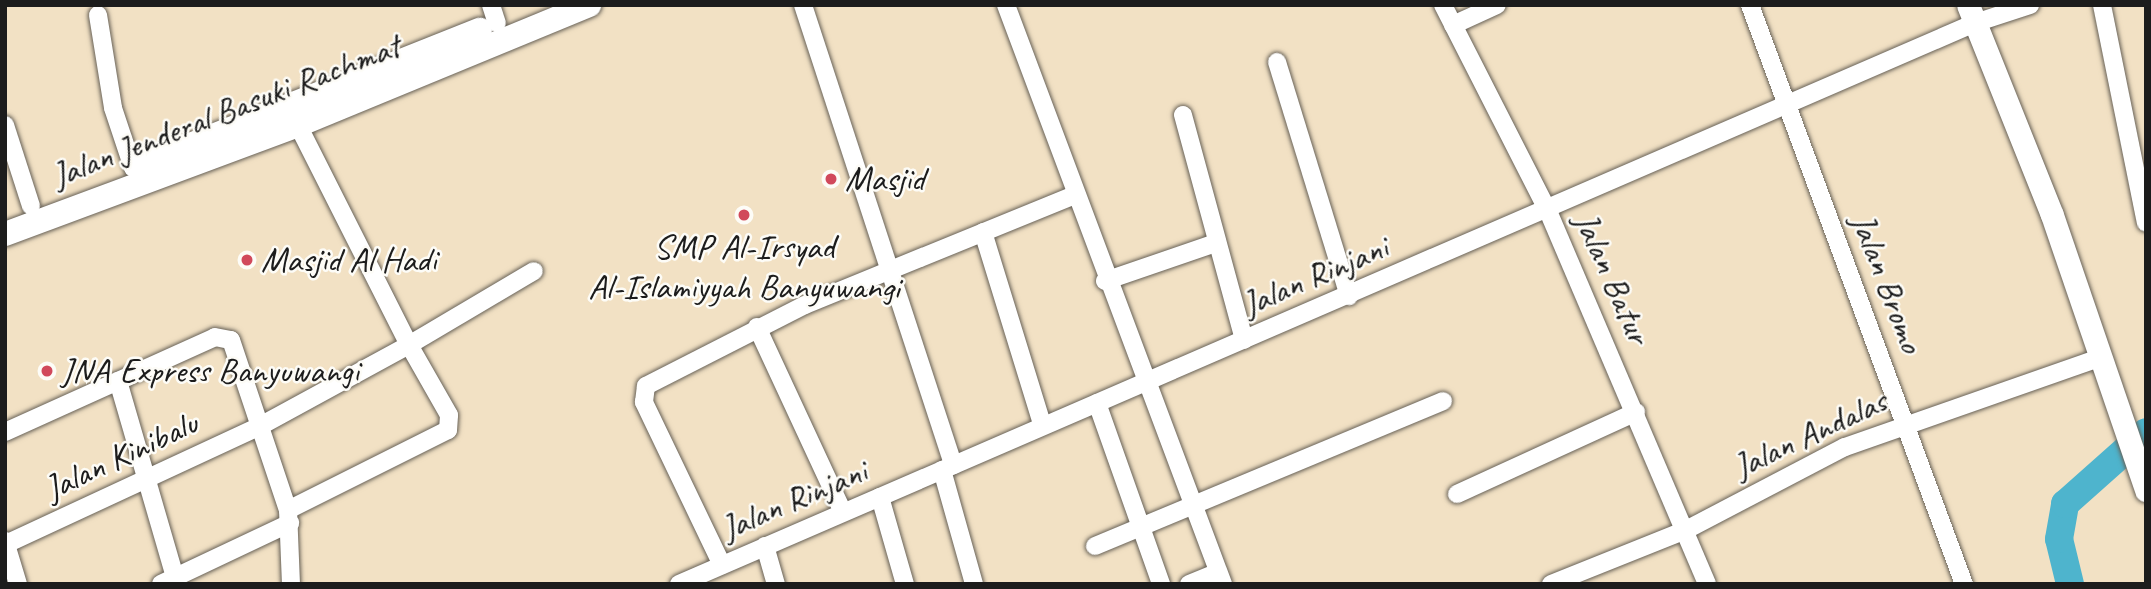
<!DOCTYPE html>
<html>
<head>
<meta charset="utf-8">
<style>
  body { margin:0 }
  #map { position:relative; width:2151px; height:589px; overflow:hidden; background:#f2e1c4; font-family:Caveat,sans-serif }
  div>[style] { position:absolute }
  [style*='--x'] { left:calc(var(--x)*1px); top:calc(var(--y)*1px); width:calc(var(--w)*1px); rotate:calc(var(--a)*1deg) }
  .river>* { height:28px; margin:-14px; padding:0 14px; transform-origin:14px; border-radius:14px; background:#4eb4cd }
  .roads { filter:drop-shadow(0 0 2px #676157) drop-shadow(0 0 2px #676157) }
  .minor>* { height:18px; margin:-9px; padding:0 9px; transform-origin:9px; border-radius:9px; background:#fff }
  .tertiary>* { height:23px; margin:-11.5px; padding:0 11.5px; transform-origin:11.5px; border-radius:11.5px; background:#fff }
  .secondary>* { height:24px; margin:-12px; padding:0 12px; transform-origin:12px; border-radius:12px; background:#fff }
  .dots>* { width:19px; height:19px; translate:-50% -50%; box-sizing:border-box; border:4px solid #fdfcf7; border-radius:50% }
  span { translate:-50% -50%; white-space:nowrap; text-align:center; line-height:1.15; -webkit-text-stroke:5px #fdfcf7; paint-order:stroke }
  .street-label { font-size:35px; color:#1c1c1c }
  .poi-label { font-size:35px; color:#1c1c1c }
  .left { translate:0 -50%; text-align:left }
  .frame { position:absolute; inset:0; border:7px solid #1c1c1c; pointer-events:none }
</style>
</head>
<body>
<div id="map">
  <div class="river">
    <i style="--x:2070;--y:584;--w:46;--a:-103.7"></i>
    <i style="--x:2059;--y:539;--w:36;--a:-80"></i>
    <i style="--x:2065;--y:504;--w:108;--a:-41.6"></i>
  </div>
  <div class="roads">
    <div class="minor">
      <i style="--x:491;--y:5;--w:19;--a:72"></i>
      <i style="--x:803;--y:5;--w:484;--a:71.9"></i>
      <i style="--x:1006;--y:5;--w:618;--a:69.45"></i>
      <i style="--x:1443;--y:5;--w:231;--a:63"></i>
      <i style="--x:1548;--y:211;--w:405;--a:66.9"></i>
      <i style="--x:1750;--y:5;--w:617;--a:69.72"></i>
      <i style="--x:2102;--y:5;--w:222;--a:78.6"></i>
      <i style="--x:98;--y:15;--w:94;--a:80.8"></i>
      <i style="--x:113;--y:108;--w:63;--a:71.6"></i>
      <i style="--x:1453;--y:25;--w:48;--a:-24.4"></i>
      <i style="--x:1277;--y:62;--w:245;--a:72.9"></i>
      <i style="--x:1183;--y:115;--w:233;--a:74.8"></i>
      <i style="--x:5;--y:125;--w:85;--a:72.2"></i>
      <i style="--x:983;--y:232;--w:201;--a:72.9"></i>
      <i style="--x:1105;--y:281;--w:117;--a:-18.9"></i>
      <i style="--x:757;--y:327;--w:204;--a:65.1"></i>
      <i style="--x:118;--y:381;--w:211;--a:73.8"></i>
      <i style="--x:1097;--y:403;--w:192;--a:70.5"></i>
      <i style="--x:5;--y:432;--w:230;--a:-24.3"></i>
      <i style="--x:215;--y:337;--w:16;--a:11"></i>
      <i style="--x:231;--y:340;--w:179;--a:71.5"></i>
      <i style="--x:288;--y:510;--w:74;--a:87.7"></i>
      <i style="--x:942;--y:470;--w:118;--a:74.3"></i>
      <i style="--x:1457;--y:494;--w:197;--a:-24.6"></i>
      <i style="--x:880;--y:497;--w:91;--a:74"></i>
      <i style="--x:288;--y:510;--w:179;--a:-26.6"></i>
      <i style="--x:448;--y:430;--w:15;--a:-86"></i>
      <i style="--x:449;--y:415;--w:81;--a:-119.7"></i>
      <i style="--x:409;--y:345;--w:145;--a:-30.6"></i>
      <i style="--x:5;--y:541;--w:45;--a:73.2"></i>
      <i style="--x:6;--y:544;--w:282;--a:-24.9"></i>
      <i style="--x:262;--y:425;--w:167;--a:-28.6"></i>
      <i style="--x:409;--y:345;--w:246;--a:-116.8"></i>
      <i style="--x:765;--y:546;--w:40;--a:74"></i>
      <i style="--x:1095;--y:546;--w:377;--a:-22.6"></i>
      <i style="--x:722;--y:565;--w:181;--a:-115.6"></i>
      <i style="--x:644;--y:402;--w:16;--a:-83"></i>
      <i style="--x:646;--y:386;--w:178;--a:-27"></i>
      <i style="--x:805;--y:305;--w:291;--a:-22.2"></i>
      <i style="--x:161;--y:584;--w:143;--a:-25.3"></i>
      <i style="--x:679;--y:584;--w:1412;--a:-23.41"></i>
      <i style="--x:1975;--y:23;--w:58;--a:-18.1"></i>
      <i style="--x:1189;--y:584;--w:31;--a:-22"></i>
      <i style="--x:1551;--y:584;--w:145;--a:-21.8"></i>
      <i style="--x:1686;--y:530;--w:179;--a:-27.6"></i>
      <i style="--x:1845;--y:447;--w:272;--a:-19.3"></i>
    </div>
    <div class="tertiary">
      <i style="--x:1968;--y:5;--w:226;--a:68.2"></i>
      <i style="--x:2052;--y:215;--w:291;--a:71.1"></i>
    </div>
    <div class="secondary">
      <i style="--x:140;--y:165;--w:366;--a:-21.7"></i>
      <i style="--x:5;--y:234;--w:313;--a:-20.4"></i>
      <i style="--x:298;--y:125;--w:315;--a:-22.4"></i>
    </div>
  </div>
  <div class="dots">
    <i style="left:831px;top:179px;background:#d1495b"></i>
    <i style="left:744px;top:215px;background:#d1495b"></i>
    <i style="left:247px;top:260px;background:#d1495b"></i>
    <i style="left:47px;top:371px;background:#d1495b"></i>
  </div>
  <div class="street-label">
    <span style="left:226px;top:111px;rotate:-21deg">Jalan Jenderal Basuki Rachmat</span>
    <span style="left:1315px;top:276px;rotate:-23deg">Jalan Rinjani</span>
    <span style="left:1612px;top:278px;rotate:66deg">Jalan Batur</span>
    <span style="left:1887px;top:283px;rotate:69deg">Jalan Bromo</span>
    <span style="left:1810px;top:434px;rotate:-25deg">Jalan Andalas</span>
    <span style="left:121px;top:456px;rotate:-25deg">Jalan Kinibalu</span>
    <span style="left:794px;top:500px;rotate:-23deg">Jalan Rinjani</span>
  </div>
  <div class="poi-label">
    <span class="left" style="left:845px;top:179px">Masjid</span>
    <span style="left:744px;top:267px">SMP Al-Irsyad<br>Al-Islamiyyah Banyuwangi</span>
    <span class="left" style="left:261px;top:260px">Masjid Al Hadi</span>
    <span class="left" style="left:61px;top:371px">JNA Express Banyuwangi</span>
  </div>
  <div class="frame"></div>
</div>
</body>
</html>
